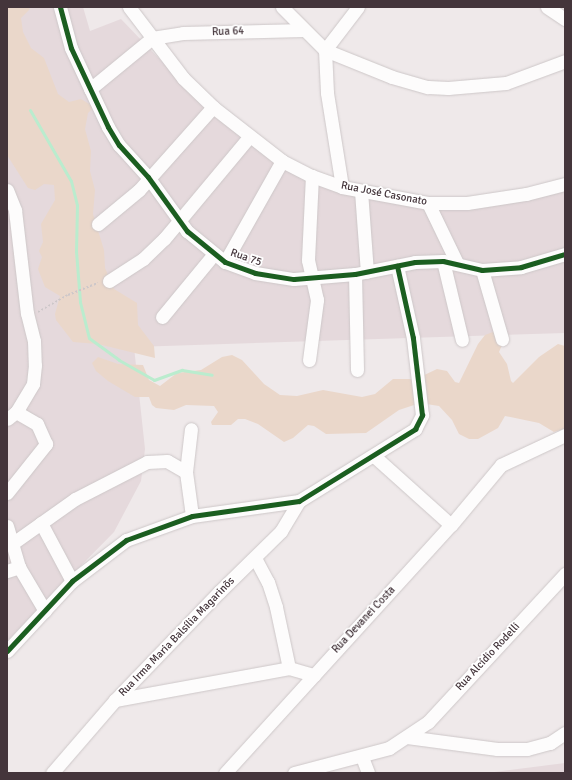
<!DOCTYPE html>
<html>
<head>
<meta charset="utf-8">
<style>
  body { margin:0 }
  #map { position:relative; width:572px; height:780px; overflow:hidden; background:#efe9ea; font-family:Signika,sans-serif }
  div>[style] { position:absolute }
  [style*='--x'] { left:calc(var(--x)*1px); top:calc(var(--y)*1px); width:calc(var(--w)*1px); rotate:calc(var(--a)*1deg) }
  .residential>* { inset:0; background:#e5d9dc }
  .green>* { inset:0; background:#ead7ca }
  .stream>* { height:3px; margin:-1.5px; padding:0 1.5px; transform-origin:1.5px; border-radius:1.5px; background:#baecce }
  .path>* { height:2px; margin-top:-1px; transform-origin:0; background:repeating-linear-gradient(90deg,#cdc7c9 0 2px,transparent 0 4px) }
  .roads { filter:drop-shadow(0 0 1px #cdc7c8) drop-shadow(0 0 1px #cdc7c8) }
  .minor>* { height:13px; margin:-6.5px; padding:0 6.5px; transform-origin:6.5px; border-radius:6.5px; background:#fdfcfc }
  .cycleway>* { height:5px; margin:-2.5px; padding:0 2.5px; transform-origin:2.5px; border-radius:2.5px; background:#1b5e20 }
  span { translate:-50% -50%; white-space:nowrap; text-align:center; line-height:1.15; -webkit-text-stroke:3.5px #fff; paint-order:stroke }
  .street-label { font-size:11px; color:#44353b }
  .frame { position:absolute; inset:0; border:8px solid #44353b; pointer-events:none }
</style>
</head>
<body>
<div id="map">
  <div class="residential">
    <i style="clip-path:polygon(7px 7px,83px 7px,90px 31px,121px 19px,193px 94px,248px 137px,349px 192px,475px 201px,565px 186px,565px 333px,134px 347px,145px 449px,141px 481px,114px 532px,7px 641px)"></i>
    <i style="clip-path:polygon(565px 763px,565px 773px,487px 773px)"></i>
  </div>
  <div class="green">
    <i style="clip-path:polygon(7px 7px,28px 7px,30px 9px,21px 18px,23px 32px,31px 48px,44px 58px,58px 94px,69px 102px,81px 99px,94px 107px,88px 113px,85px 129px,91px 151px,90px 171px,95px 190px,93px 214px,104px 250px,105px 268px,114px 289px,137px 303px,138px 325px,154px 346px,155px 358px,98px 344px,73px 342px,56px 320px,55px 314px,60px 296px,45px 287px,38px 269px,42px 257px,39px 251px,43px 242px,41px 224px,55px 200px,54px 185px,44px 184px,35px 190px,28px 188px,7px 155px)"></i>
    <i style="clip-path:polygon(498px 330px,505px 338px,499px 352px,507px 364px,511px 381px,513px 383px,539px 357px,558px 344px,565px 346px,564px 429px,554px 432px,539px 423px,505px 416px,498px 428px,478px 439px,469px 439px,459px 434px,452px 420px,439px 406px,420px 403px,399px 410px,366px 433px,326px 434px,314px 426px,308px 425px,293px 438px,284px 442px,258px 424px,245px 419px,238px 419px,231px 425px,212px 425px,211px 422px,218px 412px,214px 406px,186px 405px,174px 410px,156px 408px,152px 405px,149px 397px,135px 397px,108px 381px,96px 371px,92px 363px,98px 357px,118px 364px,143px 365px,149px 380px,160px 386px,177px 373px,201px 370px,222px 357px,232px 355px,242px 360px,264px 384px,280px 395px,297px 396px,323px 390px,362px 397px,375px 394px,393px 379px,416px 379px,437px 369px,447px 371px,455px 382px,459px 383px,478px 344px,485px 335px)"></i>
  </div>
  <div class="stream">
    <i style="--x:30;--y:110;--w:82;--a:60"></i>
    <i style="--x:71;--y:181;--w:25;--a:76"></i>
    <i style="--x:77;--y:205;--w:46;--a:91.2"></i>
    <i style="--x:76;--y:251;--w:51;--a:85.5"></i>
    <i style="--x:80;--y:302;--w:37;--a:76"></i>
    <i style="--x:89;--y:338;--w:37;--a:36"></i>
    <i style="--x:119;--y:360;--w:40;--a:29.7"></i>
    <i style="--x:154;--y:380;--w:30;--a:-20"></i>
    <i style="--x:182;--y:370;--w:30;--a:9"></i>
  </div>
  <div class="path">
    <i style="--x:38;--y:312;--w:34;--a:-30"></i>
    <i style="--x:68;--y:295;--w:32;--a:-22"></i>
  </div>
  <div class="roads">
    <div class="minor">
      <i style="--x:60;--y:7;--w:42;--a:75"></i>
      <i style="--x:71;--y:48;--w:87;--a:64.9"></i>
      <i style="--x:108;--y:127;--w:21;--a:59"></i>
      <i style="--x:119;--y:145;--w:43;--a:47.8"></i>
      <i style="--x:148;--y:177;--w:67;--a:54.2"></i>
      <i style="--x:187;--y:231;--w:49;--a:39.2"></i>
      <i style="--x:225;--y:262;--w:32;--a:20"></i>
      <i style="--x:255;--y:273;--w:39;--a:9"></i>
      <i style="--x:294;--y:279;--w:61;--a:-4.7"></i>
      <i style="--x:355;--y:274;--w:61;--a:-11.3"></i>
      <i style="--x:415;--y:262;--w:28;--a:-2"></i>
      <i style="--x:443;--y:261;--w:40;--a:13"></i>
      <i style="--x:482;--y:270;--w:39;--a:-4"></i>
      <i style="--x:521;--y:267;--w:46;--a:-16.5"></i>
      <i style="--x:129;--y:7;--w:89;--a:52.7"></i>
      <i style="--x:183;--y:78;--w:42;--a:44"></i>
      <i style="--x:213;--y:107;--w:88;--a:38"></i>
      <i style="--x:282;--y:161;--w:34;--a:27"></i>
      <i style="--x:312;--y:176;--w:32;--a:20"></i>
      <i style="--x:342;--y:187;--w:87;--a:10.5"></i>
      <i style="--x:428;--y:203;--w:39;--a:0"></i>
      <i style="--x:467;--y:203;--w:60;--a:-8.7"></i>
      <i style="--x:526;--y:194;--w:40;--a:-14.4"></i>
      <i style="--x:282;--y:7;--w:61;--a:45"></i>
      <i style="--x:325;--y:50;--w:72;--a:21.9"></i>
      <i style="--x:392;--y:77;--w:37;--a:16"></i>
      <i style="--x:428;--y:87;--w:20;--a:3"></i>
      <i style="--x:448;--y:88;--w:58;--a:-4.9"></i>
      <i style="--x:506;--y:83;--w:63;--a:-20.4"></i>
      <i style="--x:547;--y:7;--w:22;--a:34"></i>
      <i style="--x:152;--y:38;--w:31;--a:-9"></i>
      <i style="--x:183;--y:33;--w:121;--a:-1.4"></i>
      <i style="--x:325;--y:50;--w:43;--a:87.3"></i>
      <i style="--x:327;--y:93;--w:95;--a:80.9"></i>
      <i style="--x:325;--y:50;--w:54;--a:-52.5"></i>
      <i style="--x:90;--y:89;--w:80;--a:-39.4"></i>
      <i style="--x:7;--y:190;--w:22;--a:68"></i>
      <i style="--x:15;--y:210;--w:104;--a:83.4"></i>
      <i style="--x:27;--y:313;--w:29;--a:76"></i>
      <i style="--x:34;--y:341;--w:24;--a:88"></i>
      <i style="--x:35;--y:365;--w:19;--a:96"></i>
      <i style="--x:33;--y:384;--w:33;--a:121"></i>
      <i style="--x:16;--y:412;--w:11;--a:142"></i>
      <i style="--x:361;--y:191;--w:81;--a:85.8"></i>
      <i style="--x:428;--y:203;--w:67;--a:64.2"></i>
      <i style="--x:98;--y:224;--w:53;--a:-39.7"></i>
      <i style="--x:139;--y:190;--w:111;--a:-48.3"></i>
      <i style="--x:443;--y:261;--w:81;--a:76.5"></i>
      <i style="--x:225;--y:262;--w:116;--a:-60.6"></i>
      <i style="--x:482;--y:270;--w:72;--a:73.8"></i>
      <i style="--x:355;--y:274;--w:96;--a:88.8"></i>
      <i style="--x:109;--y:281;--w:40;--a:-32.9"></i>
      <i style="--x:143;--y:259;--w:29;--a:-44"></i>
      <i style="--x:164;--y:239;--w:133;--a:-50.2"></i>
      <i style="--x:162;--y:317;--w:82;--a:-50.5"></i>
      <i style="--x:309;--y:360;--w:61;--a:-82.4"></i>
      <i style="--x:317;--y:300;--w:41;--a:-102.7"></i>
      <i style="--x:308;--y:260;--w:84;--a:-87.3"></i>
      <i style="--x:374;--y:456;--w:103;--a:41.9"></i>
      <i style="--x:186;--y:472;--w:43;--a:-83.4"></i>
      <i style="--x:7;--y:493;--w:63;--a:-51.5"></i>
      <i style="--x:46;--y:444;--w:22;--a:-114"></i>
      <i style="--x:37;--y:424;--w:24;--a:-150"></i>
      <i style="--x:41;--y:523;--w:66;--a:61.9"></i>
      <i style="--x:7;--y:526;--w:43;--a:73.7"></i>
      <i style="--x:19;--y:567;--w:51;--a:59.4"></i>
      <i style="--x:13;--y:543;--w:76;--a:-35.4"></i>
      <i style="--x:75;--y:499;--w:81;--a:-27.2"></i>
      <i style="--x:147;--y:462;--w:20;--a:-3"></i>
      <i style="--x:167;--y:461;--w:22;--a:30"></i>
      <i style="--x:186;--y:472;--w:44;--a:82.2"></i>
      <i style="--x:255;--y:558;--w:27;--a:62"></i>
      <i style="--x:268;--y:582;--w:26;--a:72"></i>
      <i style="--x:276;--y:607;--w:62;--a:78"></i>
      <i style="--x:7;--y:571;--w:13;--a:-18"></i>
      <i style="--x:7;--y:651;--w:96;--a:-47.1"></i>
      <i style="--x:72;--y:581;--w:68;--a:-37.2"></i>
      <i style="--x:126;--y:540;--w:70;--a:-20"></i>
      <i style="--x:192;--y:516;--w:108;--a:-8"></i>
      <i style="--x:299;--y:501;--w:137;--a:-31.8"></i>
      <i style="--x:415;--y:429;--w:16;--a:-63"></i>
      <i style="--x:422;--y:415;--w:78;--a:-96.7"></i>
      <i style="--x:413;--y:338;--w:74;--a:-102.5"></i>
      <i style="--x:115;--y:700;--w:177;--a:-10.4"></i>
      <i style="--x:289;--y:668;--w:26;--a:16"></i>
      <i style="--x:407;--y:737;--w:91;--a:7.6"></i>
      <i style="--x:497;--y:749;--w:30;--a:0"></i>
      <i style="--x:527;--y:749;--w:24;--a:-15"></i>
      <i style="--x:550;--y:743;--w:18;--a:-34"></i>
      <i style="--x:362;--y:757;--w:17;--a:69"></i>
      <i style="--x:52;--y:773;--w:96;--a:-49.2"></i>
      <i style="--x:115;--y:700;--w:150;--a:-46.1"></i>
      <i style="--x:219;--y:592;--w:87;--a:-44.5"></i>
      <i style="--x:281;--y:531;--w:35;--a:-59"></i>
      <i style="--x:225;--y:773;--w:336;--a:-47.7"></i>
      <i style="--x:451;--y:525;--w:78;--a:-50.2"></i>
      <i style="--x:501;--y:465;--w:71;--a:-25.1"></i>
      <i style="--x:294;--y:773;--w:98;--a:-14.7"></i>
      <i style="--x:389;--y:748;--w:47;--a:-33.7"></i>
      <i style="--x:428;--y:722;--w:202;--a:-47.2"></i>
    </div>
  </div>
  <div class="cycleway">
    <i style="--x:60;--y:7;--w:42;--a:75"></i>
    <i style="--x:71;--y:48;--w:87;--a:64.9"></i>
    <i style="--x:108;--y:127;--w:21;--a:59"></i>
    <i style="--x:119;--y:145;--w:43;--a:47.8"></i>
    <i style="--x:148;--y:177;--w:67;--a:54.2"></i>
    <i style="--x:187;--y:231;--w:49;--a:39.2"></i>
    <i style="--x:225;--y:262;--w:32;--a:20"></i>
    <i style="--x:255;--y:273;--w:39;--a:9"></i>
    <i style="--x:294;--y:279;--w:61;--a:-4.7"></i>
    <i style="--x:355;--y:274;--w:61;--a:-11.3"></i>
    <i style="--x:415;--y:262;--w:28;--a:-2"></i>
    <i style="--x:443;--y:261;--w:40;--a:13"></i>
    <i style="--x:482;--y:270;--w:39;--a:-4"></i>
    <i style="--x:521;--y:267;--w:46;--a:-16.5"></i>
    <i style="--x:7;--y:651;--w:96;--a:-47.1"></i>
    <i style="--x:72;--y:581;--w:68;--a:-37.2"></i>
    <i style="--x:126;--y:540;--w:70;--a:-20"></i>
    <i style="--x:192;--y:516;--w:108;--a:-8"></i>
    <i style="--x:299;--y:501;--w:137;--a:-31.8"></i>
    <i style="--x:415;--y:429;--w:16;--a:-63"></i>
    <i style="--x:422;--y:415;--w:78;--a:-96.7"></i>
    <i style="--x:413;--y:338;--w:74;--a:-102.5"></i>
  </div>
  <div class="street-label">
    <span style="left:228px;top:32px;rotate:-2deg">Rua 64</span>
    <span style="left:384px;top:194px;rotate:11deg">Rua José Casonato</span>
    <span style="left:246px;top:258px;rotate:19deg">Rua 75</span>
    <span style="left:364px;top:620px;rotate:-47deg">Rua Devanei Costa</span>
    <span style="left:177px;top:637px;rotate:-46deg">Rua Irma Maria Balsília Magarinõs</span>
    <span style="left:488px;top:657px;rotate:-47deg">Rua Alcídio Rodelli</span>
  </div>
  <div class="frame"></div>
</div>
</body>
</html>
